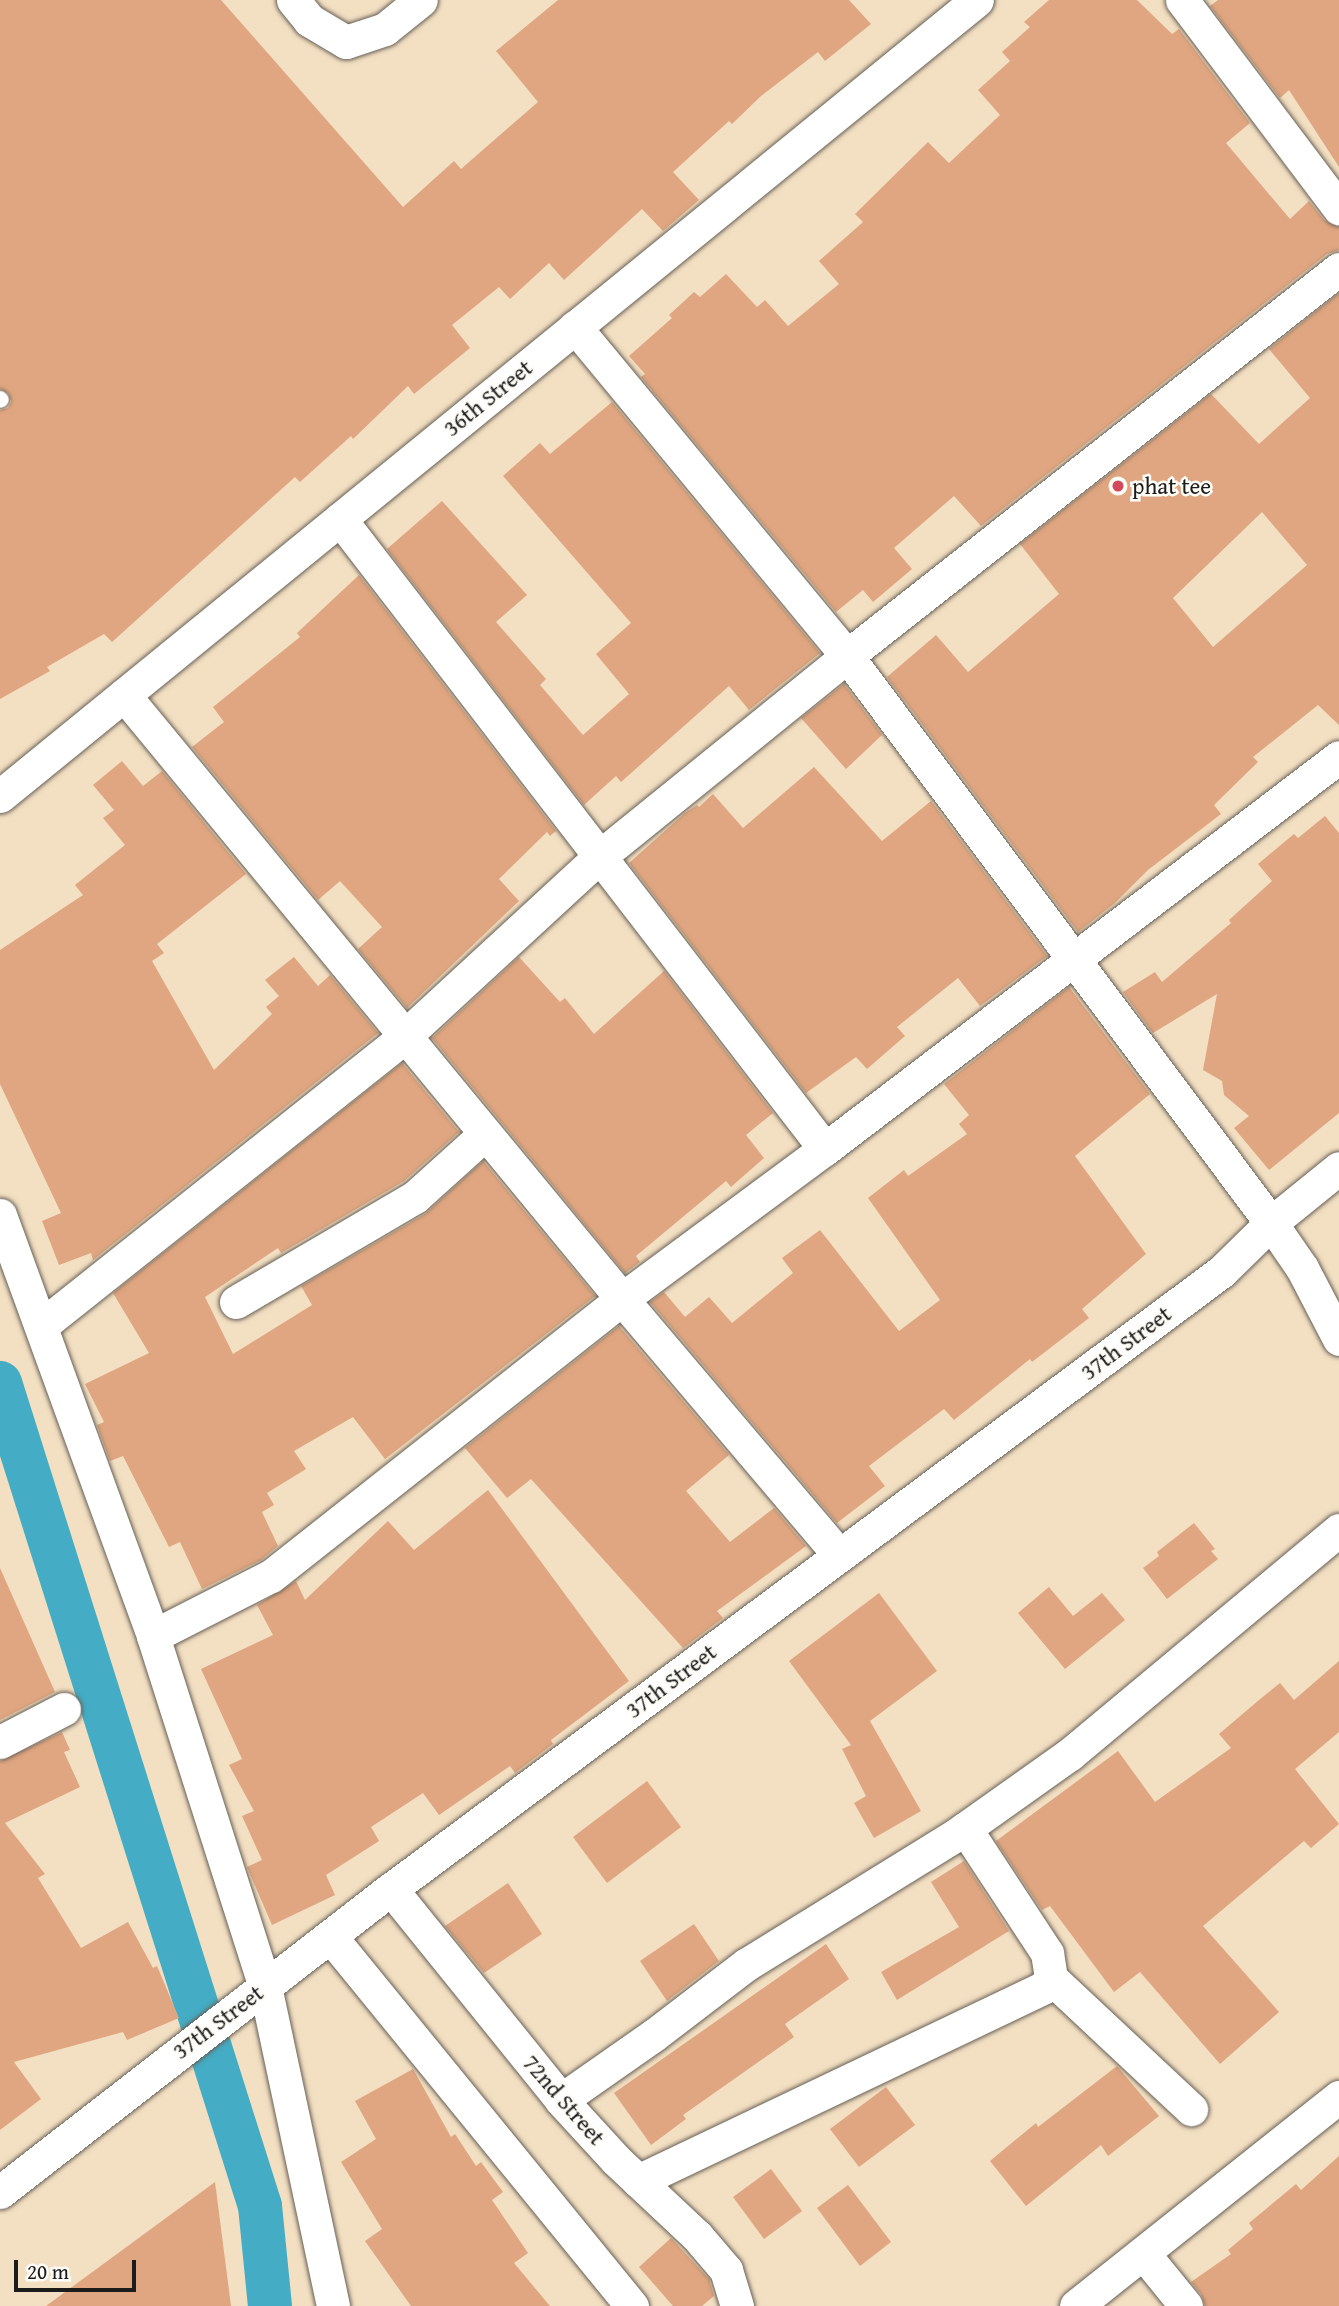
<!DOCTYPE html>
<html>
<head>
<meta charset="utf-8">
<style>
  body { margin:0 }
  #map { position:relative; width:1339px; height:2306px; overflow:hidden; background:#f3dfc2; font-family:"Gentium Book Plus",serif }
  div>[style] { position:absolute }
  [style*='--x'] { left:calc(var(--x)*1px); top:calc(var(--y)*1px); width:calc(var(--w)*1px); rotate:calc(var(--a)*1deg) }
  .canal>* { height:44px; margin:-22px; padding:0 22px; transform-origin:22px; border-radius:22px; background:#44acc4 }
  .building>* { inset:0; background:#e0a681 }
  .roads { filter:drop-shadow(0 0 2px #676056) drop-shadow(0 0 2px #676056) }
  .lane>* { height:16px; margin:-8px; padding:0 8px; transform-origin:8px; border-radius:8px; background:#fff }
  .street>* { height:33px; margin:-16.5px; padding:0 16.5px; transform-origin:16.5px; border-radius:16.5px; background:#fff }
  .dots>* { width:19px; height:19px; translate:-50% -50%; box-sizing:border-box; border:4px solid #fdfcf7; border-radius:50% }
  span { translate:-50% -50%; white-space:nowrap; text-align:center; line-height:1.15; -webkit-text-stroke:5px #fdfcf7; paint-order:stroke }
  .street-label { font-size:23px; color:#1c1c1c }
  .poi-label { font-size:23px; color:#1c1c1c }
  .left { translate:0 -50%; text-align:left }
  .scale { position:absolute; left:14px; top:2260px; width:122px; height:32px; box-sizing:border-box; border:4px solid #1c1c1c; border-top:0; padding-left:9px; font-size:21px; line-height:24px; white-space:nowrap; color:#1c1c1c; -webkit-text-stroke:5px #fdfcf7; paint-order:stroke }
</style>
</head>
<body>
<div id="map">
  <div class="canal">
    <i style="--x:0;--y:1383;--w:863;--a:72.47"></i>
    <i style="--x:260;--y:2206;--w:100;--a:84.3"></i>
  </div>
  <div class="building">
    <i style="clip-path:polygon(0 0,221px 0,403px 207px,454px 161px,461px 169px,538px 102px,496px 51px,558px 0,849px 0,871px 24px,825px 61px,818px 52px,761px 96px,732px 124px,729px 121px,673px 172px,699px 200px,663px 231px,642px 209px,564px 280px,549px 263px,510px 299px,499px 287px,452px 325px,470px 348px,414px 394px,408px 386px,353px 439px,351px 436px,300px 482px,295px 477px,112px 642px,104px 634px,47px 667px,50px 671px,0 699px,0 410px,8px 408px,11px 402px,8px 393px,0 389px)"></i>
    <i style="clip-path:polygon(1049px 0,1137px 0,1172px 34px,1179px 29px,1250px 123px,1226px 143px,1290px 219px,1309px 201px,1324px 220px,1339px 227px,1339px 250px,1327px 254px,981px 526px,954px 496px,894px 548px,912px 569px,873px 602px,863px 590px,836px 612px,641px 377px,645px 374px,629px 356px,672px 318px,669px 315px,694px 292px,700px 297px,726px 274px,757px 307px,765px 300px,788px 326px,839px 284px,819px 261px,863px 222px,855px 214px,928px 142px,949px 163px,1000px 115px,978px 90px,1010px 61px,1002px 52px,1030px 27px,1024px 22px)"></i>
    <i style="clip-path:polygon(1218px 0,1339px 0,1339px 167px,1289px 90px,1280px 98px,1210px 6px)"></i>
    <i style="clip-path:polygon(evenodd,1339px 293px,1339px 725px,1318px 705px,1253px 757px,1258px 762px,1214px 805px,1221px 814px,1148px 870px,1115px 903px,1078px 932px,887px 677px,936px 635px,968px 672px,1059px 594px,1020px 544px,1211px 394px,1259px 444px,1310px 398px,1269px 349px,1339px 293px,1262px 512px,1307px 565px,1213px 647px,1173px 598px,1262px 512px)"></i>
    <i style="clip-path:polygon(612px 402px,820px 653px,749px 710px,729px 686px,621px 782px,616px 776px,584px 805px,387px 549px,442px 501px,527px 595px,496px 622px,546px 679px,540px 685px,583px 735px,629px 694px,596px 654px,631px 623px,503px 476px,540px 443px,550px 454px)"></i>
    <i style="clip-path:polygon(359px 575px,556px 831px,550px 836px,547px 832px,499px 879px,519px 901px,407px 1008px,358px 949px,382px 927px,340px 881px,318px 900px,192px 747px,224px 722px,213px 707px,300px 637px,297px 633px)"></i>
    <i style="clip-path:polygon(844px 684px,882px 735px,846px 769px,801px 718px)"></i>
    <i style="clip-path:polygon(122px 761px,143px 786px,162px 771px,246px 874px,157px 944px,164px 953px,152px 961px,214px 1070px,272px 1014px,266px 1007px,279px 996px,265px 980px,294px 957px,318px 986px,330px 975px,378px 1033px,93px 1260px,91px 1253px,59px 1265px,42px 1221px,61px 1213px,0 1084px,0 950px,83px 895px,75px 885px,125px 845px,103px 818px,114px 810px,93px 785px)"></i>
    <i style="clip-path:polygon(814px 767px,882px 841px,931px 801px,1047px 956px,980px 1006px,958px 978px,897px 1027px,905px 1036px,867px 1069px,856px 1057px,806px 1093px,629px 863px,685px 813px,697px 805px,699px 807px,713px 794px,743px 828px)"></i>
    <i style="clip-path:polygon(1325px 816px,1339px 833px,1339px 1113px,1269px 1170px,1234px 1128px,1249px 1116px,1224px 1095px,1222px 1081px,1203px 1070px,1217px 994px,1153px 1033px,1123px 992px,1155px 972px,1162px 982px,1231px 923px,1229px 920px,1272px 881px,1258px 864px,1294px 834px,1298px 838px)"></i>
    <i style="clip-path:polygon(519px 957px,560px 1002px,565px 998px,594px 1034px,664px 971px,773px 1113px,746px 1135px,764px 1158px,731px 1187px,726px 1181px,636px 1256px,640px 1262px,625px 1273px,432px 1038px)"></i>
    <i style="clip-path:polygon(1069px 987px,1150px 1094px,1075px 1156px,1146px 1254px,1082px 1309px,1089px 1318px,1032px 1362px,1030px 1359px,954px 1420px,944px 1409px,869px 1466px,885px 1486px,837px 1523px,650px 1302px,664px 1292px,685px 1317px,709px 1297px,732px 1323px,793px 1273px,782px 1258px,820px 1230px,899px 1331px,940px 1300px,868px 1198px,904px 1170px,908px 1176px,967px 1134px,959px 1124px,969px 1115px,944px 1084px)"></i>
    <i style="clip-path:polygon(402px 1063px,459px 1132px,404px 1181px,281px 1253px,278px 1248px,205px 1297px,233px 1354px,312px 1305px,301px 1286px,425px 1214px,483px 1161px,595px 1296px,385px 1459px,353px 1417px,294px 1451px,306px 1469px,267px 1493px,274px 1505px,262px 1512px,278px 1546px,261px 1560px,202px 1589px,180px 1542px,169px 1547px,123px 1456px,110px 1461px,97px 1425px,104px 1422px,85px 1384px,149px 1353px,113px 1293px)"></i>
    <i style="clip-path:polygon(619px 1326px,729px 1455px,686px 1491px,730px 1542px,774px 1508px,806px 1546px,717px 1611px,723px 1618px,683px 1648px,531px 1479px,507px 1498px,465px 1448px)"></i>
    <i style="clip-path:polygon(488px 1490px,629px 1681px,551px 1740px,553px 1744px,515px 1773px,510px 1766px,439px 1815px,423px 1793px,371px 1827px,379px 1841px,326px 1875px,335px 1895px,272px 1925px,247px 1867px,262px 1860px,242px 1816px,254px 1811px,229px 1765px,242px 1759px,201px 1669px,273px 1635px,257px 1605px,296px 1581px,305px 1600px,388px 1521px,414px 1550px)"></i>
    <i style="clip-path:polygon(1194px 1523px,1215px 1549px,1211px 1551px,1218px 1559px,1167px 1599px,1143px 1568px,1159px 1556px,1157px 1552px)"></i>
    <i style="clip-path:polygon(0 1568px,55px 1692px,0 1720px)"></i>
    <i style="clip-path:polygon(1049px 1587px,1073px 1616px,1102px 1593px,1125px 1620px,1065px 1669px,1018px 1613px)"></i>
    <i style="clip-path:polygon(879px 1593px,937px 1671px,870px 1721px,921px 1811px,874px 1838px,854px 1803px,866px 1796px,842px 1749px,851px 1745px,789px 1661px)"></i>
    <i style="clip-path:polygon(1339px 1661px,1339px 1732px,1295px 1769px,1339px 1824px,1311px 1848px,1304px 1841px,1203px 1926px,1279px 2012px,1220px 2064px,1140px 1972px,1114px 1992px,1050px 1906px,1042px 1910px,996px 1841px,1118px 1751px,1155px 1802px,1231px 1748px,1219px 1734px,1259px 1700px,1280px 1683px,1294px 1700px)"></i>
    <i style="clip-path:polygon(62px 1732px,70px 1750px,64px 1752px,80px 1787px,5px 1823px,45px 1874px,38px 1878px,81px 1948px,128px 1922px,153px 1968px,157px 1966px,179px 2018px,127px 2040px,123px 2032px,14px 2062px,41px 2099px,0 2130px,0 1761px)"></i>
    <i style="clip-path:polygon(647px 1781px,681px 1827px,607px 1883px,573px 1837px)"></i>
    <i style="clip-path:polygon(964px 1861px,1009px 1931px,897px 2000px,881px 1972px,959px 1927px,931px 1882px)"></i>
    <i style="clip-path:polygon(508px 1883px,542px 1934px,484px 1973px,445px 1926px)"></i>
    <i style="clip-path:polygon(694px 1924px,719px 1961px,667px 2001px,640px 1961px)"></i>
    <i style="clip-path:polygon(826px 1944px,849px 1979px,785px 2024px,794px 2037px,683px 2115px,686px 2119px,651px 2145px,614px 2093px)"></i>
    <i style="clip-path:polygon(1117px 2066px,1159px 2116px,1108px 2156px,1101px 2145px,1026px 2206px,990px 2161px,1036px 2123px,1038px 2127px)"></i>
    <i style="clip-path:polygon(413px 2069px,451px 2137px,455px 2134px,476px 2166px,481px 2162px,503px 2192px,492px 2200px,528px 2253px,514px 2263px,550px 2306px,411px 2306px,365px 2241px,382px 2229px,341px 2162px,376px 2139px,355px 2101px)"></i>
    <i style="clip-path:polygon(886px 2087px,915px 2125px,859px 2167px,830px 2129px)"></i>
    <i style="clip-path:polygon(1339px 2156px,1339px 2306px,1205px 2306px,1201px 2294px,1191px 2282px,1231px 2254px,1228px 2250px,1253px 2229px,1249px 2223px,1296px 2184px,1301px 2190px)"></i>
    <i style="clip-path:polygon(771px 2169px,802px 2211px,764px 2239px,733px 2197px)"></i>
    <i style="clip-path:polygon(215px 2182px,231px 2306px,46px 2306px)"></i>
    <i style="clip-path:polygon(848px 2185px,891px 2242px,860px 2266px,817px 2208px)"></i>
    <i style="clip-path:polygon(671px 2238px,709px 2279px,714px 2296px,702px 2306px,673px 2306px,639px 2267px)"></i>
  </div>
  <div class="roads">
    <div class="lane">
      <i style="--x:0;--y:399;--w:1;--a:45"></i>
    </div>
    <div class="street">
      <i style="--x:293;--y:0;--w:26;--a:51"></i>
      <i style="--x:309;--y:20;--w:43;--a:30.7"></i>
      <i style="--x:346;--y:42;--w:41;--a:-18.4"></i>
      <i style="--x:385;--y:29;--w:46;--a:-38.9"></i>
      <i style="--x:1182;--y:0;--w:261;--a:53"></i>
      <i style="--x:575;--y:327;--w:427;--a:50.4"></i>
      <i style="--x:847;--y:656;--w:708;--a:53.21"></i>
      <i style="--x:1271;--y:1223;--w:55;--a:55.4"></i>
      <i style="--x:1302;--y:1268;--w:80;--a:62.5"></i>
      <i style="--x:340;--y:519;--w:795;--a:52.41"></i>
      <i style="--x:124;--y:695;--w:783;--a:50.49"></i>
      <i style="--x:622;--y:1299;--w:336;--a:49.7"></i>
      <i style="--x:0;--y:796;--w:1260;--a:-39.17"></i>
      <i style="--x:0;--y:1215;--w:448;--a:70"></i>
      <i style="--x:153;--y:1636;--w:367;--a:72.3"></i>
      <i style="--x:265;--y:1986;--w:327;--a:78"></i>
      <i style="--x:236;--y:1302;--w:208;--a:-30.4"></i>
      <i style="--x:415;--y:1197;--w:94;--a:-42"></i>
      <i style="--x:41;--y:1326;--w:465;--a:-38.5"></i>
      <i style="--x:405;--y:1036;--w:264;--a:-42.7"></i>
      <i style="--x:599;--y:857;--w:319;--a:-39"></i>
      <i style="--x:847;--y:656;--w:626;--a:-38.19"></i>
      <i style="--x:153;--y:1636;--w:132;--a:-27"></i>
      <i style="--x:271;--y:1576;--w:447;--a:-38.3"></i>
      <i style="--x:622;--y:1299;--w:252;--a:-36.5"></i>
      <i style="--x:825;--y:1149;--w:646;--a:-37.33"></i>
      <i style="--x:0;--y:1742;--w:72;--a:-27.3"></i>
      <i style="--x:391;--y:1889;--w:271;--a:51.1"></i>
      <i style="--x:561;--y:2100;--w:81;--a:47.5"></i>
      <i style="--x:616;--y:2160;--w:111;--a:43.2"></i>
      <i style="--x:697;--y:2236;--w:45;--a:49.5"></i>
      <i style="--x:726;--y:2270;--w:38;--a:73"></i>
      <i style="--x:330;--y:1936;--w:478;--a:50.8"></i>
      <i style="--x:1051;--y:1978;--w:192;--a:43.1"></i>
      <i style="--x:561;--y:2100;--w:113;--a:-35"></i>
      <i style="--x:654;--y:2035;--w:117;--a:-37.4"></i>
      <i style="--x:747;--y:1964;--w:246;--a:-31.7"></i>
      <i style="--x:956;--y:1835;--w:140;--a:-35.4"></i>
      <i style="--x:1070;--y:1754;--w:350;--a:-39.8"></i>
      <i style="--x:638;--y:2181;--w:450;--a:-25.5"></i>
      <i style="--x:1044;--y:1987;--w:11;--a:-52"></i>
      <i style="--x:1051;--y:1978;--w:25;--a:-99"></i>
      <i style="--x:1047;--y:1953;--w:149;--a:-123.3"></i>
      <i style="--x:0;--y:2192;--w:495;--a:-37.8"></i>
      <i style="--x:391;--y:1889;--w:1034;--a:-36.63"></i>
      <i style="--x:1221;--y:1272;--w:70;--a:-44.4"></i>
      <i style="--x:1271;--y:1223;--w:87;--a:-39"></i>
      <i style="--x:1143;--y:2253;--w:68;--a:50.9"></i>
      <i style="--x:1076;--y:2306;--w:336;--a:-38.5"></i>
    </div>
  </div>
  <div class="dots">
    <i style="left:1118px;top:486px;background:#d1495b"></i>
  </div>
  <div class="street-label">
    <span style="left:488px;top:398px;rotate:-39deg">36th Street</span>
    <span style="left:1126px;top:1343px;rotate:-37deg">37th Street</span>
    <span style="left:671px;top:1681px;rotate:-37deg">37th Street</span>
    <span style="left:218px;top:2022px;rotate:-37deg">37th Street</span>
    <span style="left:564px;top:2100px;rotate:49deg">72nd Street</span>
  </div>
  <div class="poi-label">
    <span class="left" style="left:1132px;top:486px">phat tee</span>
  </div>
  <div class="scale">20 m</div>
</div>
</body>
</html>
